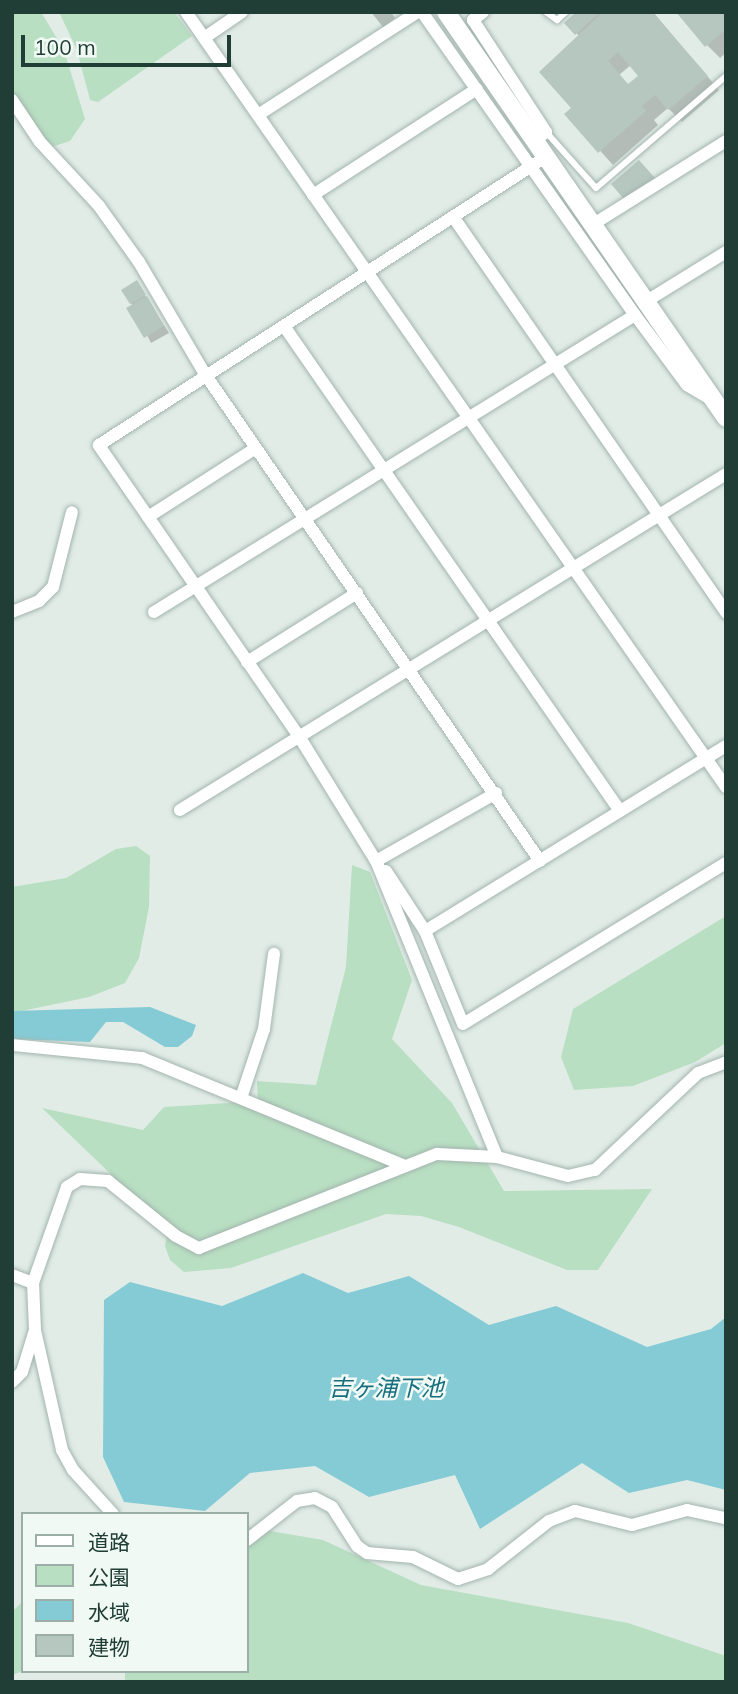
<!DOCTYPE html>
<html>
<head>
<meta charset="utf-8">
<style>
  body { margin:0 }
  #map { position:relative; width:738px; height:1694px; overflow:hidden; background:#e1ece7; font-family:Mulish,"Noto Sans JP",sans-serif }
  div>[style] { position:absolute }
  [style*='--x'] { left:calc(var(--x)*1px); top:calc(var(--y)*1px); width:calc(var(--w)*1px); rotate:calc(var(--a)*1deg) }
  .green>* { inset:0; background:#b8dfc2 }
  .water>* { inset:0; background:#85cbd5 }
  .shadow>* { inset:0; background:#0003 }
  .building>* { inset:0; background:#b6c7c0 }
  .roads { filter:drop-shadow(0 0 2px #a3b4ae) drop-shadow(0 0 2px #a3b4ae) }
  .lane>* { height:6px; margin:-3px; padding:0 3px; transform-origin:3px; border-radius:3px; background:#fff }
  .street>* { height:12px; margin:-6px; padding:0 6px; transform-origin:6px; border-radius:6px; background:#fff }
  .secondary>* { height:18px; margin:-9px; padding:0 9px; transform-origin:9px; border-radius:9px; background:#fff }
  span { translate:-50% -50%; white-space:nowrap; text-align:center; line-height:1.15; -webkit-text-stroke:5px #f1f9f5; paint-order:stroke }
  .water-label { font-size:23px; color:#166f7e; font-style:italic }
  .frame { position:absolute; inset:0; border:14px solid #203e35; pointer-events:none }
  .legend { position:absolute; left:21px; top:1512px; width:228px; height:161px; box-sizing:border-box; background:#f1f9f5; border:2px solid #9daea8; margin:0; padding:9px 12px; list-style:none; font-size:21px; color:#203e35 }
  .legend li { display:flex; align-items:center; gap:14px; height:35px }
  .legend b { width:35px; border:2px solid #9daea8 }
  .scale { position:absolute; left:21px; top:35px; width:210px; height:32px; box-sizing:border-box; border:4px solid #203e35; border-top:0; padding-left:9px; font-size:21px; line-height:24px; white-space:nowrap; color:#203e35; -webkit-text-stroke:5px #f1f9f5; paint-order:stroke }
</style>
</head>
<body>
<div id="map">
  <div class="green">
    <i style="clip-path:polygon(12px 12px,41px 12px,64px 50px,85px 119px,70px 141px,48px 148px,12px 91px)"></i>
    <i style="clip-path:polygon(59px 12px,174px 12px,192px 36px,98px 102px,90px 100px,77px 50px)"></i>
    <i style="clip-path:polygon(136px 846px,150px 856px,149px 907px,139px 958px,125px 983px,89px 997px,12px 1013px,12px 887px,66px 878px,116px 849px)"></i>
    <i style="clip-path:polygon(352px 865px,370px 872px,412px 980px,392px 1039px,452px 1103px,504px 1191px,652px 1189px,598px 1270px,567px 1270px,459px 1227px,421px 1216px,386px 1214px,231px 1268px,184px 1272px,170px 1260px,165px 1246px,168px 1229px,42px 1108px,143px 1130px,164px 1107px,258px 1101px,257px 1081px,316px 1085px,346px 967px)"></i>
    <i style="clip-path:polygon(726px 916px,726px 1043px,695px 1062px,633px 1086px,574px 1090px,561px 1057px,573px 1009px)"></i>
    <i style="clip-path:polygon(247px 1527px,323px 1540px,421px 1585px,628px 1623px,726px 1656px,726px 1682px,125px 1682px,125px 1671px,247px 1671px)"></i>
    <i style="clip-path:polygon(23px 1601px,23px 1671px,12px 1675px,12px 1612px)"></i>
  </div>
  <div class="water">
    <i style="clip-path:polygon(150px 1007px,196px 1025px,192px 1036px,178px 1047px,165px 1047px,123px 1022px,106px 1022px,90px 1042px,12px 1039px,12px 1011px)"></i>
    <i style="clip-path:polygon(303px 1273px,348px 1293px,409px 1276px,489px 1325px,556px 1306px,647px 1347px,711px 1329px,726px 1317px,726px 1490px,687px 1480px,629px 1493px,582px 1463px,480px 1529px,455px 1475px,369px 1497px,315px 1466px,250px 1473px,205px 1511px,124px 1502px,103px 1457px,104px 1300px,130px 1282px,222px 1306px)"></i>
  </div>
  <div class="shadow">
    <i style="clip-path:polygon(371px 12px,391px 12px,395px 18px,383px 27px)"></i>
    <i style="clip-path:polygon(evenodd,579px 12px,653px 12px,719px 90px,682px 122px,668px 108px,654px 120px,658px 125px,613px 165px,567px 114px,573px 108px,581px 38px,567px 23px,579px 12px,631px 65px,640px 76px,628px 86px,619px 75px,631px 65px)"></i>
    <i style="clip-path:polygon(726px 12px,726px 53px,720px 58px,707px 45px)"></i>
    <i style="clip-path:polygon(137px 283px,169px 333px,151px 343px,131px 303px)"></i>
  </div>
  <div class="building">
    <i style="clip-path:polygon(576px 12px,600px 12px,575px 35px,564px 23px)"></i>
    <i style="clip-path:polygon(evenodd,603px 12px,652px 12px,708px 76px,668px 110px,655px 95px,642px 106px,646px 111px,598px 153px,564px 114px,571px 108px,539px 72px,603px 12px,618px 52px,638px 76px,628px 84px,608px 61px,618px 52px)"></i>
    <i style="clip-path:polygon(676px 12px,726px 12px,726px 29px,705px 47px)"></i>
    <i style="clip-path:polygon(639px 160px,655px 178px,623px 198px,611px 184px)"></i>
    <i style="clip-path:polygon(137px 280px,146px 295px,130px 304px,121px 290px)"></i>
    <i style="clip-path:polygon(147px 296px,164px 326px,144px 338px,126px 308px)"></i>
  </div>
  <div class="roads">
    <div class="lane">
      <i style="--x:546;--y:12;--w:14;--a:36"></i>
      <i style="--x:557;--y:20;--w:12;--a:-42"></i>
      <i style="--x:546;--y:132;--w:75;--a:48.2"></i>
      <i style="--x:596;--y:188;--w:172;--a:-40.7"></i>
    </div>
    <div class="street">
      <i style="--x:186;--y:12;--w:32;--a:55"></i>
      <i style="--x:242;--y:12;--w:46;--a:145.6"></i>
      <i style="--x:204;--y:38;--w:913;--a:55.13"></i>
      <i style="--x:422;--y:12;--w:370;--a:54.9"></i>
      <i style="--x:635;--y:315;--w:87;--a:53.4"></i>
      <i style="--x:687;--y:385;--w:26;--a:31"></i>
      <i style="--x:483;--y:12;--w:13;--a:141"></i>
      <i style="--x:473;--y:20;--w:134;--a:56.9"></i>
      <i style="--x:546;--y:132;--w:16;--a:142"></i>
      <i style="--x:12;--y:100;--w:50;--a:56.3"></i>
      <i style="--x:40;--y:142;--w:87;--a:47.3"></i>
      <i style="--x:99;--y:206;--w:69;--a:54.5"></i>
      <i style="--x:139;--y:262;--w:130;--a:59.5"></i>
      <i style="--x:205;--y:374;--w:591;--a:55.48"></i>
      <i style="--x:258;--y:115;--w:190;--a:-32.8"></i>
      <i style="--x:313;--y:195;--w:195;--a:-32.9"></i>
      <i style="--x:454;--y:218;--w:480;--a:55.4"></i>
      <i style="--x:592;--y:225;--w:158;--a:-32.1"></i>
      <i style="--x:645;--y:302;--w:95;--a:-31.7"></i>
      <i style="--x:284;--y:326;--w:590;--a:55.29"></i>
      <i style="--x:148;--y:517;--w:128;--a:-32.6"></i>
      <i style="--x:12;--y:612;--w:29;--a:-22"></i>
      <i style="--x:39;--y:601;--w:20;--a:-45"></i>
      <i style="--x:53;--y:587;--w:77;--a:-75.8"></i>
      <i style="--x:154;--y:612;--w:565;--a:-31.69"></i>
      <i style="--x:247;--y:662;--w:130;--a:-32.1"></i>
      <i style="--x:180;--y:810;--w:641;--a:-31.61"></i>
      <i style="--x:376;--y:861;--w:138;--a:-29.5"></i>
      <i style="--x:386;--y:871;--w:72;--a:57"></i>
      <i style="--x:425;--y:931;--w:100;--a:67.8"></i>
      <i style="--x:463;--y:1024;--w:308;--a:-31.5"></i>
      <i style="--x:425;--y:931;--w:353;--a:-31.6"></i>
      <i style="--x:12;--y:1045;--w:131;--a:5.7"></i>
      <i style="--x:142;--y:1058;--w:282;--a:22.3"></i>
      <i style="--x:241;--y:1098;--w:73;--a:-71.6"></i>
      <i style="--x:264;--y:1029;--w:76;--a:-82.4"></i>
      <i style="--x:497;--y:1157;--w:320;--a:-112.2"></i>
      <i style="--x:376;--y:861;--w:145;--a:-121.7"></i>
      <i style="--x:300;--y:738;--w:355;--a:-124.5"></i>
      <i style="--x:99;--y:445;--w:530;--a:-32.82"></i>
      <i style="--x:12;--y:1275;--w:22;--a:21"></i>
      <i style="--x:12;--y:1382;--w:14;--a:-45"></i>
      <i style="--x:22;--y:1372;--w:44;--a:-72.8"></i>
      <i style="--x:113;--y:1514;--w:59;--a:-132.3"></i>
      <i style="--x:73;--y:1470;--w:23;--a:-119"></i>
      <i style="--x:62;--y:1450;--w:123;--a:-102.7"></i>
      <i style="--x:35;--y:1330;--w:47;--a:-92.4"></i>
      <i style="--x:33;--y:1283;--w:102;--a:-70.5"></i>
      <i style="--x:67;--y:1187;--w:15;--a:-32"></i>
      <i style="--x:80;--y:1179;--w:28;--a:4"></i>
      <i style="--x:108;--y:1181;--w:87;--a:39"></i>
      <i style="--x:176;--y:1236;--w:26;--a:28"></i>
      <i style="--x:199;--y:1248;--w:256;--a:-21.6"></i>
      <i style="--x:437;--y:1154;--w:60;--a:2.9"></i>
      <i style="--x:497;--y:1157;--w:73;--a:15"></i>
      <i style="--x:568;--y:1176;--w:28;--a:-13"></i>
      <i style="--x:595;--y:1170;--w:141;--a:-43.3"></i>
      <i style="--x:698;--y:1073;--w:30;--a:-21"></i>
      <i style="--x:247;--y:1540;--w:63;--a:-38"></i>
      <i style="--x:297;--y:1501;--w:18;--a:-9"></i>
      <i style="--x:315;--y:1498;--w:19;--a:28"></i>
      <i style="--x:332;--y:1507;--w:46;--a:57.3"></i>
      <i style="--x:357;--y:1546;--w:12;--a:35"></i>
      <i style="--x:367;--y:1553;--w:46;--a:5"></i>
      <i style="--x:413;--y:1557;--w:50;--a:26.1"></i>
      <i style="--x:458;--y:1579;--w:32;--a:-18"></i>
      <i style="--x:488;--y:1569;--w:78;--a:-38.2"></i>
      <i style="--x:549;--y:1521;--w:28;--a:-21"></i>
      <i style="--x:575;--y:1511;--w:59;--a:13.8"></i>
      <i style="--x:632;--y:1525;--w:57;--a:-15.3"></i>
      <i style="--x:687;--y:1510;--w:40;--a:12"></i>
    </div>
    <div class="secondary">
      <i style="--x:446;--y:12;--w:493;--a:55.4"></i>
    </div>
  </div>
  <div class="water-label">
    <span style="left:386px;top:1388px">吉ヶ浦下池</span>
  </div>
  <div class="frame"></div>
  <ul class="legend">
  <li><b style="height:9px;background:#fff"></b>道路</li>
  <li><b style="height:19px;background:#b8dfc2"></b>公園</li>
  <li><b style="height:19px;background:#85cbd5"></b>水域</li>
  <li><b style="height:19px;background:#b6c7c0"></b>建物</li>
  </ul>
  <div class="scale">100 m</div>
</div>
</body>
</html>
